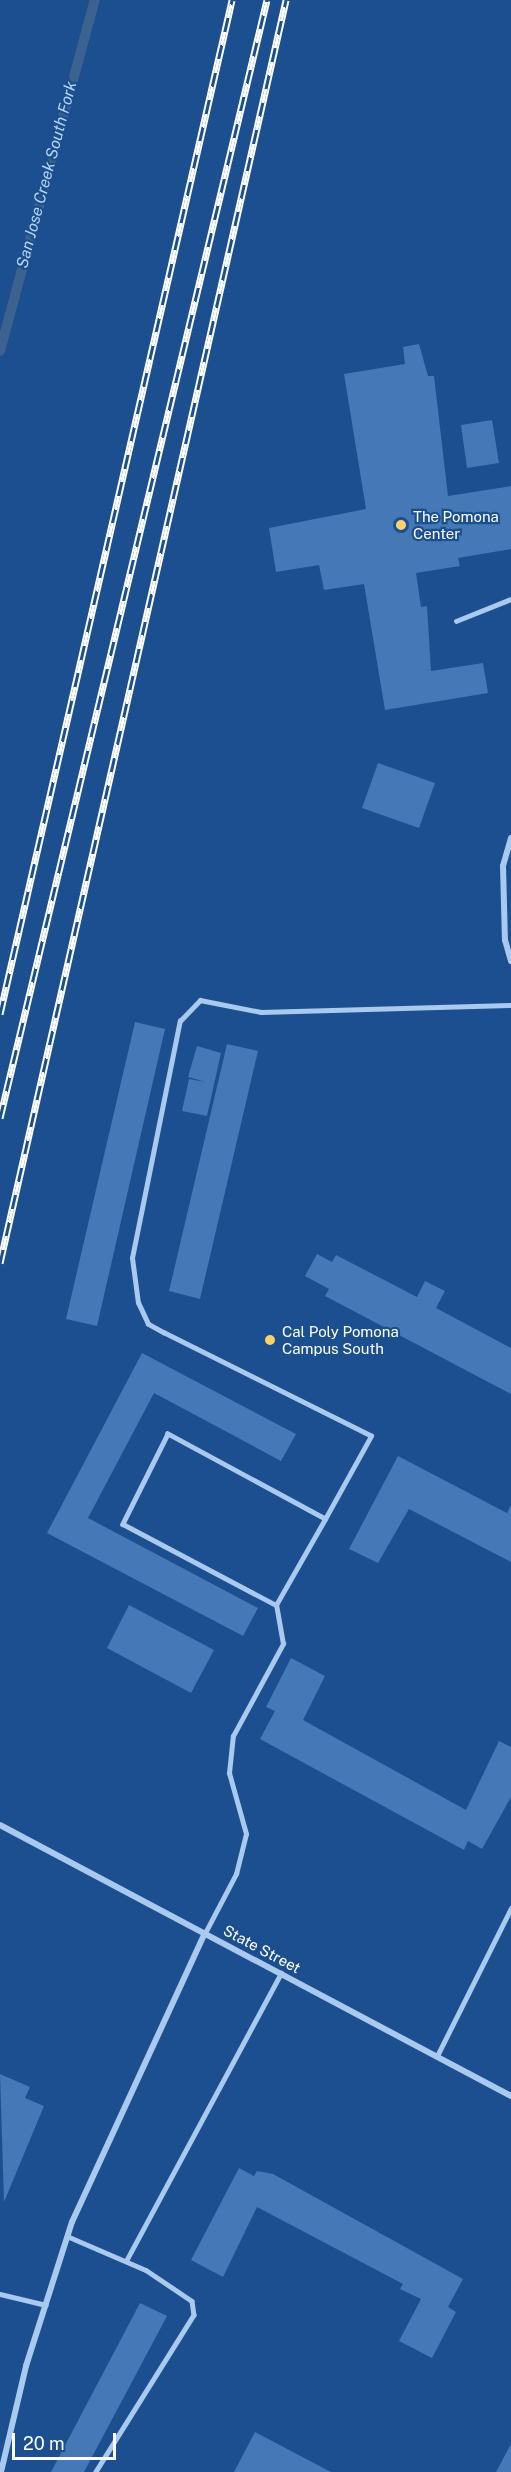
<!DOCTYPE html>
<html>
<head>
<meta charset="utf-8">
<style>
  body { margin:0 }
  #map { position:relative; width:511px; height:2472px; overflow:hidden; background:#1b4f8f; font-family:"Public Sans",sans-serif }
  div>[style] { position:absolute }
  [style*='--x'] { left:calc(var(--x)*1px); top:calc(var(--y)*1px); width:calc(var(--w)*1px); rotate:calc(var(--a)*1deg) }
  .stream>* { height:10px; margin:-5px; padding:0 5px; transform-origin:5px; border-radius:5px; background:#3c6290 }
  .building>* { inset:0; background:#4478b7 }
  .service>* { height:4.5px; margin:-2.25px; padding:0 2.25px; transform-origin:2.25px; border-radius:2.25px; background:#a9c9ee }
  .minor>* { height:6px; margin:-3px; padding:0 3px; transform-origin:3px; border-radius:3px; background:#a9c9ee }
  .rail>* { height:7px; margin-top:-3.5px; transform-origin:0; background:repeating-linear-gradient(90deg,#1b4f8f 0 14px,#fff 0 28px); box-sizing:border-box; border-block:2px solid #fff }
  .dots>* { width:16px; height:16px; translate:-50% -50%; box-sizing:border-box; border:3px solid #1b4f8f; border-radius:50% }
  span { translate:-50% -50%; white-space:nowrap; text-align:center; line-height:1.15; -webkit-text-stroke:4.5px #1b4f8f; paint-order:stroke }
  .poi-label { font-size:15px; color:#fff }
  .left { translate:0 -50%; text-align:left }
  .street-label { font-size:15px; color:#fff }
  .water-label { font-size:16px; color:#b5d3f5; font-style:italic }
  .scale { position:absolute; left:12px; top:2433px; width:104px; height:27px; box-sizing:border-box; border:3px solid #fff; border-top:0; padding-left:8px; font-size:18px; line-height:21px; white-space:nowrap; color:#fff; -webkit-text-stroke:4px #1b4f8f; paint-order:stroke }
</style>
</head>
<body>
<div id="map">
  <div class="stream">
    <i style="--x:0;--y:351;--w:364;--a:-74.9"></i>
  </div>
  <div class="building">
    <i style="clip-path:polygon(419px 344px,428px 376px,434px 376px,448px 496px,511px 486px,511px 549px,458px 558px,460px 566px,416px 573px,421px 607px,427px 606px,431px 671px,483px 663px,488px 693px,385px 710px,364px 584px,324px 590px,319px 565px,276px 572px,269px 528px,366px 509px,344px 374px,405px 364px,403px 347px)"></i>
    <i style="clip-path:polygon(492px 420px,499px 463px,467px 468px,461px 425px)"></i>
    <i style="clip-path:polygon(378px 763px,435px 783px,419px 828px,362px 808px)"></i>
    <i style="clip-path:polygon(135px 1022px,165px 1029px,97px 1326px,66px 1319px)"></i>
    <i style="clip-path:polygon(227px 1044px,258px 1051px,200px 1299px,169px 1291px)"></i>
    <i style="clip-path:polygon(197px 1046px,221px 1053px,207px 1116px,182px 1111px,189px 1079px,206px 1082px,188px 1077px)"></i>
    <i style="clip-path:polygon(317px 1254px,332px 1262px,336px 1255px,417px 1297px,425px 1281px,445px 1291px,436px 1308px,511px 1348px,511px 1394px,325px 1296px,329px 1289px,305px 1276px)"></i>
    <i style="clip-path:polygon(142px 1353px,296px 1434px,281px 1461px,154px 1393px,88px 1518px,258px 1608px,243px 1636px,47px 1533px)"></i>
    <i style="clip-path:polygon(398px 1456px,507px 1513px,511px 1505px,511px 1562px,409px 1509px,378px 1563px,349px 1549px)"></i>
    <i style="clip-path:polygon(129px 1605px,214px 1650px,191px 1693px,107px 1648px)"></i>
    <i style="clip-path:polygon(291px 1658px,325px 1676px,303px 1720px,466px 1810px,499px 1741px,511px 1747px,511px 1797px,482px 1849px,468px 1841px,464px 1850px,260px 1739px,275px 1711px,266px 1707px)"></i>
    <i style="clip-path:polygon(0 2074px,30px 2087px,25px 2098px,44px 2106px,4px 2202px)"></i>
    <i style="clip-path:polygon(239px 2168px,254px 2176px,257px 2171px,273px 2174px,463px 2279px,448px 2307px,456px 2312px,432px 2358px,399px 2341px,421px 2299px,400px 2289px,403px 2284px,257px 2207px,223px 2277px,191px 2260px)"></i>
    <i style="clip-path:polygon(140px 2303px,167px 2316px,84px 2472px,51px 2472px)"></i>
    <i style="clip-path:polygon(255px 2432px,331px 2472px,234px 2472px)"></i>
    <i style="clip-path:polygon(511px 2444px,511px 2472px,496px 2472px)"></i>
  </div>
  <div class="service">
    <i style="--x:456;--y:621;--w:59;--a:-21.8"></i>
    <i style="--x:325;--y:1519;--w:95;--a:-61"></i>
    <i style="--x:371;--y:1436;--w:231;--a:-153.5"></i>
    <i style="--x:164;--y:1333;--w:18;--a:-151"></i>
    <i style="--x:148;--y:1324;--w:23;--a:-115"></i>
    <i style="--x:138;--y:1303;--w:45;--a:-97.6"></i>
    <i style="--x:132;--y:1258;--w:242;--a:-78.6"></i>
    <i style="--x:180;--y:1021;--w:29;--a:-46"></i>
    <i style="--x:200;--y:1000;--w:62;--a:11.1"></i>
    <i style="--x:261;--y:1012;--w:250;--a:-1.6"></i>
    <i style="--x:205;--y:1933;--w:67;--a:-62.3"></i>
    <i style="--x:236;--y:1874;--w:41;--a:-76"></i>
    <i style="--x:246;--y:1834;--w:63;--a:-105.6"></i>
    <i style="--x:229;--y:1773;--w:37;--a:-84"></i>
    <i style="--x:233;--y:1736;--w:105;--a:-61.5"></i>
    <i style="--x:283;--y:1644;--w:40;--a:-100"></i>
    <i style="--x:276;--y:1605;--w:99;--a:-60.3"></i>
    <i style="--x:325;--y:1519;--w:179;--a:-151.6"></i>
    <i style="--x:168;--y:1434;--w:101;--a:116.6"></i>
    <i style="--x:123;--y:1524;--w:173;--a:27.9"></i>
    <i style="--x:437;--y:2056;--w:165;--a:-63.4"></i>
    <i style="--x:67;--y:2236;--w:86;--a:23.3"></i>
    <i style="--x:146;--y:2270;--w:55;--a:34"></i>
    <i style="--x:192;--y:2301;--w:14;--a:82"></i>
    <i style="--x:194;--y:2315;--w:185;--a:122"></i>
    <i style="--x:126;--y:2261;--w:327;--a:-61.7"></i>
    <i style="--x:0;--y:2294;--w:47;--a:13.4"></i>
  </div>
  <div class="minor">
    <i style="--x:511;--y:838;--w:29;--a:106"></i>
    <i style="--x:503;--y:866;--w:74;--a:88.5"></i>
    <i style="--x:505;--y:940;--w:22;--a:74"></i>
    <i style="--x:0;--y:1825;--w:578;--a:27.94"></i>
    <i style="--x:1;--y:2472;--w:109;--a:-76.7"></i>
    <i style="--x:26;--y:2366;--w:151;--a:-72.3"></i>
    <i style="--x:72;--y:2222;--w:318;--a:-65.3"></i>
  </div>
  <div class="rail">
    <i style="--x:0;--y:1014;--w:1040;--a:-77.11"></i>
    <i style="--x:0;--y:1118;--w:1149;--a:-76.57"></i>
    <i style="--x:0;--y:1263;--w:1295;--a:-77.24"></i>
  </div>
  <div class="dots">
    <i style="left:401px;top:525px;background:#ffd166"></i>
    <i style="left:270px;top:1340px;background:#ffd166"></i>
  </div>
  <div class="poi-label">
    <span class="left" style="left:413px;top:525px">The Pomona<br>Center</span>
    <span class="left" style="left:282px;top:1340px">Cal Poly Pomona<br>Campus South</span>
  </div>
  <div class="street-label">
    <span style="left:262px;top:1949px;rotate:28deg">State Street</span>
  </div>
  <div class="water-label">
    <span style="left:47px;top:175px;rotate:-75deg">San Jose Creek South Fork</span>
  </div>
  <div class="scale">20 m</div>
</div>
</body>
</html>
